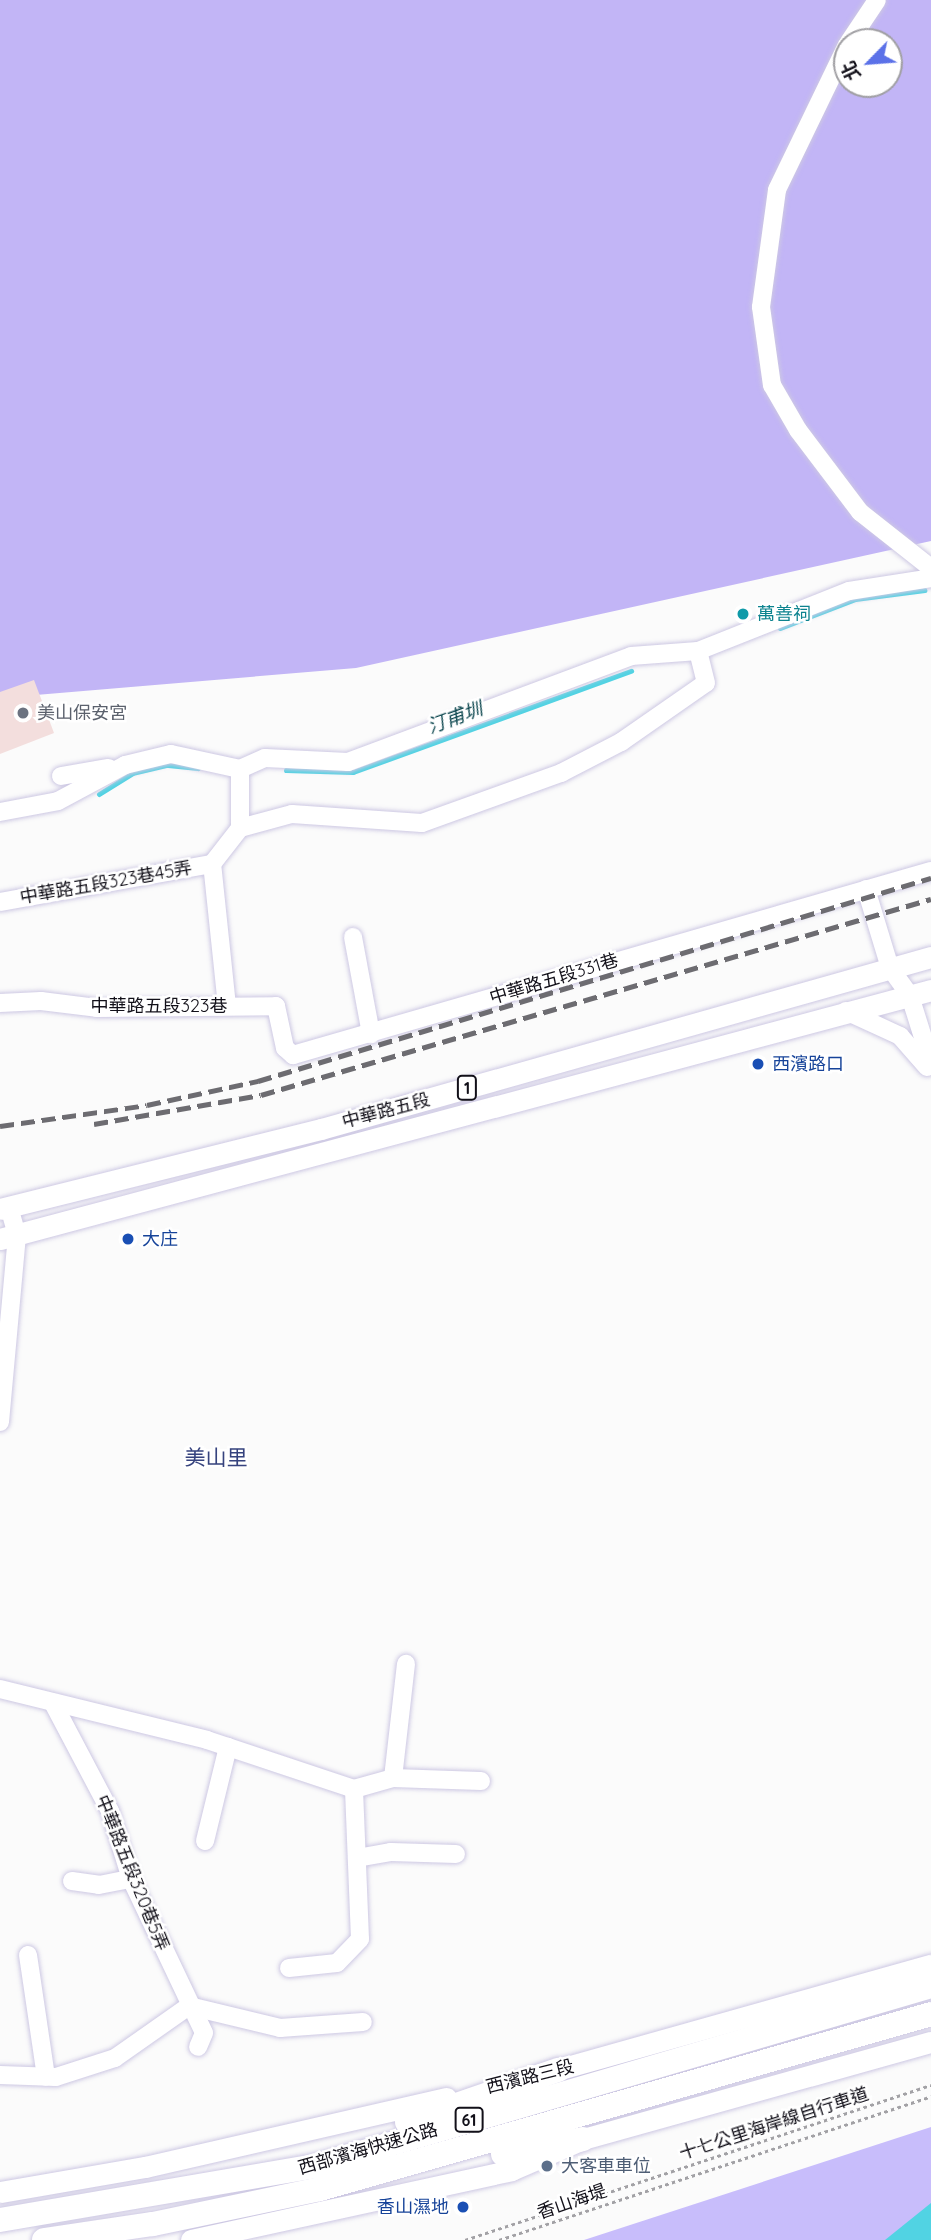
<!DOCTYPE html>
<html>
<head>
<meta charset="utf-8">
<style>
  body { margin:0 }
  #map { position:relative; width:931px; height:2240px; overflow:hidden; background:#fbfbfb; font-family:Quicksand,"Noto Sans TC",sans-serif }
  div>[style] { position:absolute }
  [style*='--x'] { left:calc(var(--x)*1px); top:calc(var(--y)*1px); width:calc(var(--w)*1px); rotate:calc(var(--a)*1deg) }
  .green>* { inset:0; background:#c8bdfb }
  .forest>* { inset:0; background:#c2b5f6 }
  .water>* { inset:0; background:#51d3e3 }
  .stream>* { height:5px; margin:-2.5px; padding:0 2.5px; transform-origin:2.5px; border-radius:2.5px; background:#51d3e3 }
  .building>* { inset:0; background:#f3dedd }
  .path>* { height:2.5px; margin-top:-1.25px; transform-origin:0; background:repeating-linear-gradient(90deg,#a2a1a5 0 3.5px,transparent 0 7px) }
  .roads { filter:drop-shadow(0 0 2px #cdc8e3) drop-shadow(0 0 2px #cdc8e3) }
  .minor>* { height:18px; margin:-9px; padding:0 9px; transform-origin:9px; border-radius:9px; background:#fff }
  .major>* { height:21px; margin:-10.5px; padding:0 10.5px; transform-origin:10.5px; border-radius:10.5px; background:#fff }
  .highway>* { height:24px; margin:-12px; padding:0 12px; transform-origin:12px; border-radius:12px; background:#fff }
  .rail>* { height:5px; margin-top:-2.5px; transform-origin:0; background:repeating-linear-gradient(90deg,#6d6c71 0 14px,transparent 0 21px) }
  .dots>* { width:19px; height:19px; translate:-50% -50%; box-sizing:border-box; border:4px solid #fff; border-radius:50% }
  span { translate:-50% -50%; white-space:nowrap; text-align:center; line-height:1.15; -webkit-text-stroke:5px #fff; paint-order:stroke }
  .shield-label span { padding:2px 5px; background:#fff; border:2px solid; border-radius:5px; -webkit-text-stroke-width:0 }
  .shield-label { font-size:16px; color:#121019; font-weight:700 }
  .culture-label { font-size:18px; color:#0d838f }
  .left { translate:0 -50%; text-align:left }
  .worship-label { font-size:18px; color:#5b616d }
  .street-label { font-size:18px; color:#121019 }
  .transit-label { font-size:18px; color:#164399 }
  .right { translate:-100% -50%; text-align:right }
  .service-label { font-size:18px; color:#4e5e75 }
  .water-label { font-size:19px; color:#0a454d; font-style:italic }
  .quarter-label { font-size:21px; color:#36437e }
  .north { position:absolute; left:833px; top:28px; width:70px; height:70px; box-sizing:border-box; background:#fff; border:2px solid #a09fa3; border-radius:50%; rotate:245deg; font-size:19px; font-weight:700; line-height:28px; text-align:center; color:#121019 }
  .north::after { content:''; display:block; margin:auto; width:24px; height:32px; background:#5b71e8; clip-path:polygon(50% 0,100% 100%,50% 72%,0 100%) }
</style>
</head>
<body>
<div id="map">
  <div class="green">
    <i style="clip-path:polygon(931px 2127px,931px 2240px,584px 2240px)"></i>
  </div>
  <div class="forest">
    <i style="clip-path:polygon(evenodd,0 0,931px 0,931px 541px,356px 668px,0 698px,0 0,847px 42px,889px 42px,889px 84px,847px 84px,847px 42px)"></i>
  </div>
  <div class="water">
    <i style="clip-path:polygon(931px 2203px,931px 2240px,885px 2240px)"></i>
  </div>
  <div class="stream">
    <i style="--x:780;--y:628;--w:80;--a:-21.1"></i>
    <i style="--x:855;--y:599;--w:70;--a:-7.4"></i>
    <i style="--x:286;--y:770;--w:67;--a:1.7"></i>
    <i style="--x:353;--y:772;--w:296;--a:-20"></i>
    <i style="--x:99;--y:794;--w:39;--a:-32"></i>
    <i style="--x:132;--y:773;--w:37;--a:-13"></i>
    <i style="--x:168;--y:765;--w:30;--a:6"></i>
  </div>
  <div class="building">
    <i style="clip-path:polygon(34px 680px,54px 733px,0 754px,0 692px)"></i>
  </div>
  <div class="path">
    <i style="--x:465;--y:2240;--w:491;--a:-18.4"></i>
    <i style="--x:499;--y:2240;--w:455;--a:-18.4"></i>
  </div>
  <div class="roads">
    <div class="minor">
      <i style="--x:849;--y:42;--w:50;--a:-56.3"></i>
      <i style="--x:847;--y:45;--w:161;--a:115.8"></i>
      <i style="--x:777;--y:190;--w:118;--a:97.8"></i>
      <i style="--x:761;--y:307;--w:79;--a:82"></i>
      <i style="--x:772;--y:385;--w:52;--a:60"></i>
      <i style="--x:798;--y:430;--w:103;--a:52.9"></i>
      <i style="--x:860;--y:512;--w:90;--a:38.3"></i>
      <i style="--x:240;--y:769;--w:59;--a:90"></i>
      <i style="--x:61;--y:776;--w:48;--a:-9.7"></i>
      <i style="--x:0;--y:812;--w:59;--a:-10.7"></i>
      <i style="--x:58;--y:801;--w:76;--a:-28.2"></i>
      <i style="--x:125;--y:765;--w:47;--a:-13.4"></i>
      <i style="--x:171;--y:754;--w:71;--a:12.3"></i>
      <i style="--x:240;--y:769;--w:27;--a:-24"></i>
      <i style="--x:265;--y:758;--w:83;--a:2.8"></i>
      <i style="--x:348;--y:762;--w:302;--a:-20.5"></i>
      <i style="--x:631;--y:656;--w:67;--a:-4.3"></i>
      <i style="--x:698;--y:651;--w:162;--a:-21.7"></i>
      <i style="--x:849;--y:591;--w:83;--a:-9"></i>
      <i style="--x:866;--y:889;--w:83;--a:73.1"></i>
      <i style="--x:890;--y:968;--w:34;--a:54"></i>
      <i style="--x:910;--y:996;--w:70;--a:72.6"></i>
      <i style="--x:0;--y:902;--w:215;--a:-10.2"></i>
      <i style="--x:353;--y:937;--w:99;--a:79.5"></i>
      <i style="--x:0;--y:1003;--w:41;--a:-2.8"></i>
      <i style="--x:41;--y:1001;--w:56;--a:7.1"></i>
      <i style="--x:97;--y:1008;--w:179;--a:-0.6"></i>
      <i style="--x:276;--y:1006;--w:43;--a:77.9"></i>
      <i style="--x:285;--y:1048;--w:11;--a:41"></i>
      <i style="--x:293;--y:1055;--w:664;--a:-16.09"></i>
      <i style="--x:227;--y:1006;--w:143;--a:-96"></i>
      <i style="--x:212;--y:864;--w:46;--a:-52.1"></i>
      <i style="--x:240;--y:828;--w:54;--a:-15.1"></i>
      <i style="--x:292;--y:814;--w:130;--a:4"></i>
      <i style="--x:422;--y:823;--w:148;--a:-19.8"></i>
      <i style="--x:561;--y:773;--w:68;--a:-27.3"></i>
      <i style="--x:621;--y:742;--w:103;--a:-34.8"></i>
      <i style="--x:706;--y:683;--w:33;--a:-104"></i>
      <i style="--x:846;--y:1011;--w:60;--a:24.8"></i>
      <i style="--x:900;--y:1036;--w:41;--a:48.9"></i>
      <i style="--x:0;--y:1422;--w:188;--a:-84.8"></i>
      <i style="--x:17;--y:1235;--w:29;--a:-106"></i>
      <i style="--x:0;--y:1689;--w:213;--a:13.8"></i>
      <i style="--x:207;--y:1740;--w:155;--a:18.4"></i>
      <i style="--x:354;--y:1789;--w:41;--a:-15.8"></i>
      <i style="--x:393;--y:1778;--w:88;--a:2"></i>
      <i style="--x:53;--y:1703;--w:122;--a:62.2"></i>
      <i style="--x:110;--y:1811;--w:71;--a:72.8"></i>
      <i style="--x:131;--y:1879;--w:170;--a:64.6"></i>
      <i style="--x:204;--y:2033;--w:15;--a:113"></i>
      <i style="--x:393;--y:1778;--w:115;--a:-83.5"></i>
      <i style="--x:205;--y:1841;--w:97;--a:-76.3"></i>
      <i style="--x:357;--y:1858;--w:35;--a:-10"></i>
      <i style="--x:391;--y:1852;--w:65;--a:1.8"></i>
      <i style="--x:72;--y:1881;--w:27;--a:8"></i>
      <i style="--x:99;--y:1885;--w:33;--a:-11"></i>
      <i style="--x:28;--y:1955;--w:123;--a:81.6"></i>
      <i style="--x:289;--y:1968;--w:48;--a:-5.9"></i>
      <i style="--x:337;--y:1963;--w:33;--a:-46"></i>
      <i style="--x:360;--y:1939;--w:150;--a:-92.3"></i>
      <i style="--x:0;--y:2075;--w:56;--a:2"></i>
      <i style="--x:56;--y:2077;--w:62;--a:-17.9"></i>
      <i style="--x:115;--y:2058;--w:90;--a:-35.1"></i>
      <i style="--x:189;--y:2006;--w:94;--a:13.6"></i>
      <i style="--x:280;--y:2028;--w:83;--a:-4.1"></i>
    </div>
    <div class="major">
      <i style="--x:0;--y:1209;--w:331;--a:-14"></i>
      <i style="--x:321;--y:1129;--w:634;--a:-15.75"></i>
      <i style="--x:0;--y:1239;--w:964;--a:-14.97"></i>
      <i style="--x:542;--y:2074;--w:404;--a:-15.7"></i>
      <i style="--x:0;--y:2192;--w:147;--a:-9.8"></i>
      <i style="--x:145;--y:2167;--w:309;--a:-12.9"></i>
      <i style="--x:191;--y:2240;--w:328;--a:-12.3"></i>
      <i style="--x:511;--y:2170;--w:78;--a:-23.3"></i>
      <i style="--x:583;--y:2139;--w:361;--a:-15.6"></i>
    </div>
    <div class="highway">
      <i style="--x:407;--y:2122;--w:160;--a:-19"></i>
      <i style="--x:503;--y:2154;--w:81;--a:-10.6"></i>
      <i style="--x:0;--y:2220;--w:321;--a:-9.7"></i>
      <i style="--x:316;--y:2166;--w:641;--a:-16.31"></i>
      <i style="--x:44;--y:2240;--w:110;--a:-8.4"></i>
      <i style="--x:153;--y:2224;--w:171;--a:-11.8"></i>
      <i style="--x:320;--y:2189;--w:636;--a:-15.98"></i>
    </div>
  </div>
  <div class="rail">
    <i style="--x:94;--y:1124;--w:169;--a:-9.9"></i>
    <i style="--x:261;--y:1095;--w:698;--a:-16.31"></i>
    <i style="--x:0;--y:1126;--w:148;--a:-8.1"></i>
    <i style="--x:147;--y:1105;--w:114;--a:-12.2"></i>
    <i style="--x:258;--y:1081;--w:703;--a:-16.79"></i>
  </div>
  <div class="dots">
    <i style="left:743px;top:614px;background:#0f9aa8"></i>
    <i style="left:23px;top:713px;background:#6b7280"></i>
    <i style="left:758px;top:1064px;background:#1a4fb4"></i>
    <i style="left:128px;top:1239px;background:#1a4fb4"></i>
    <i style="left:547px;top:2166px;background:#5c6f8a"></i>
    <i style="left:463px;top:2207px;background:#1a4fb4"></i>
  </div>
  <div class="shield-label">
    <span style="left:467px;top:1088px">1</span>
    <span style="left:469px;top:2120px">61</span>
  </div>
  <div class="culture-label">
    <span class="left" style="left:757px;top:614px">萬善祠</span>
  </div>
  <div class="worship-label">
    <span class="left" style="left:37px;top:713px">美山保安宮</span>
  </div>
  <div class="street-label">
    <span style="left:106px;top:883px;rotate:-10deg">中華路五段323巷45弄</span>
    <span style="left:554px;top:979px;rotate:-17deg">中華路五段331巷</span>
    <span style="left:159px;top:1006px">中華路五段323巷</span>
    <span style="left:386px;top:1111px;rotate:-15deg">中華路五段</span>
    <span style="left:132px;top:1873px;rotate:68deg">中華路五段320巷5弄</span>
    <span style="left:530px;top:2077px;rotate:-14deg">西濱路三段</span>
    <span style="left:774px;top:2124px;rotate:-18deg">十七公里海岸線自行車道</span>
    <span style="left:368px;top:2149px;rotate:-16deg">西部濱海快速公路</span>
    <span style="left:572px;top:2202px;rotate:-19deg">香山海堤</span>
  </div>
  <div class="transit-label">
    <span class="left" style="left:772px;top:1064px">西濱路口</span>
    <span class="left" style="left:142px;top:1239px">大庄</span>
    <span class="right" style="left:449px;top:2207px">香山濕地</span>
  </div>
  <div class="service-label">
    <span class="left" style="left:561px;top:2166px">大客車車位</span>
  </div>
  <div class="water-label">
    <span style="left:455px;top:718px;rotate:-20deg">汀甫圳</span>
  </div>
  <div class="quarter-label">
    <span style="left:216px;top:1457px">美山里</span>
  </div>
  <div class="north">北</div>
</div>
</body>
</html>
